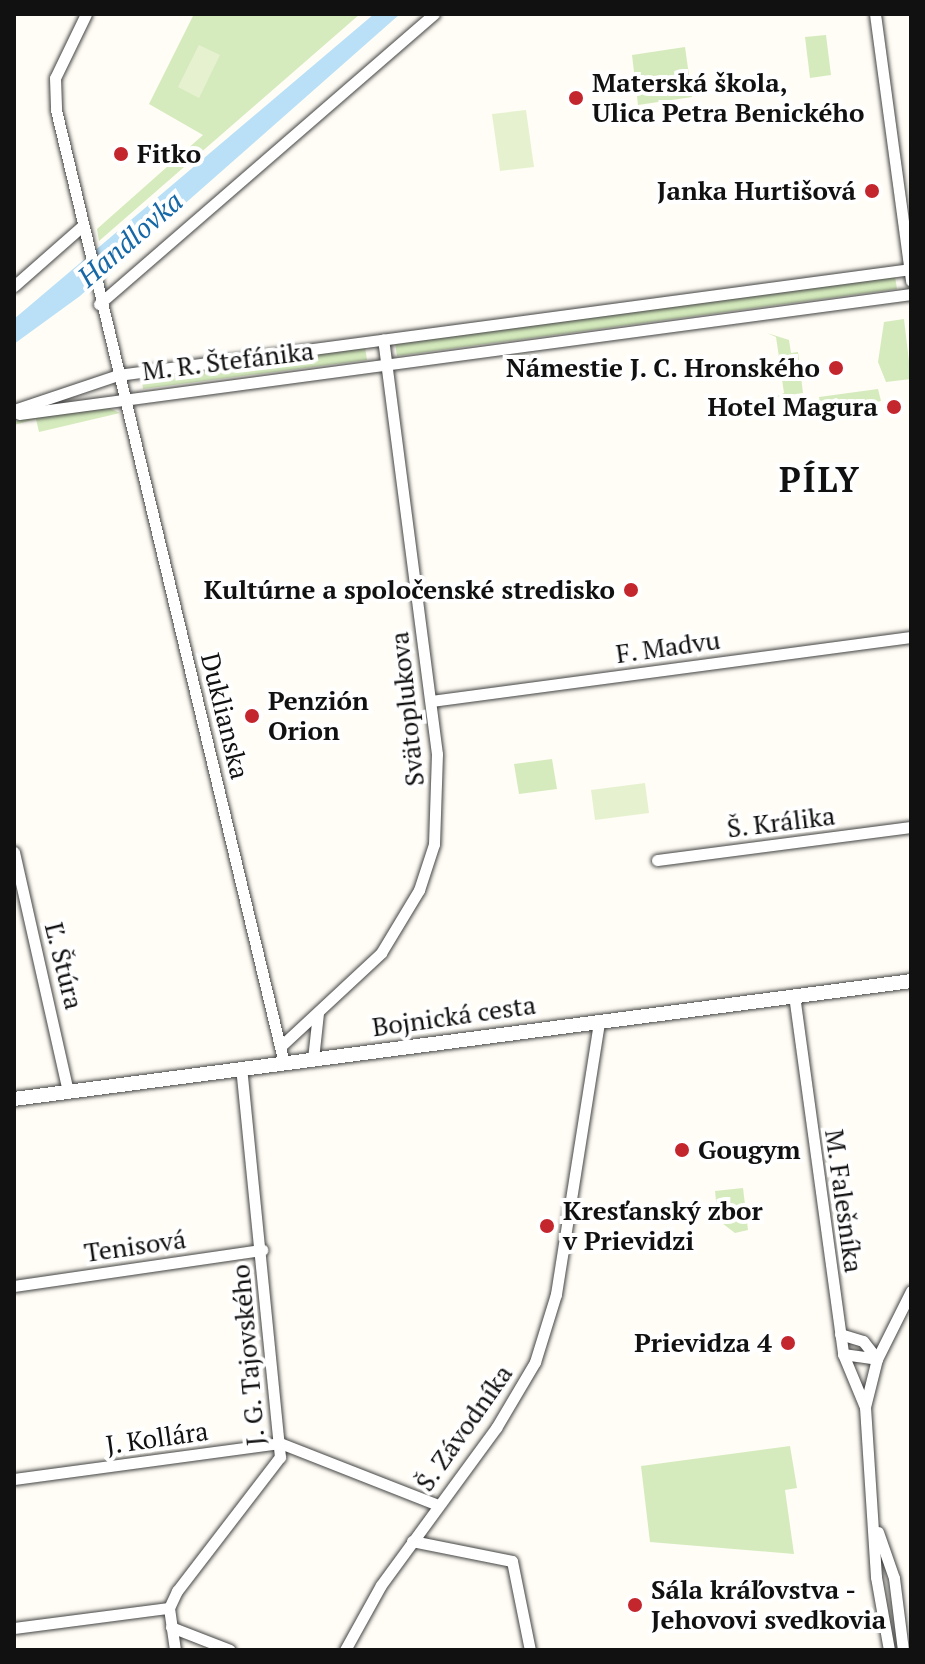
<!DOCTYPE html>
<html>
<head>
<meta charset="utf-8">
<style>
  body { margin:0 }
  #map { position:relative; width:925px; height:1664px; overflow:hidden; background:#fffdf5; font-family:"PT Serif",serif }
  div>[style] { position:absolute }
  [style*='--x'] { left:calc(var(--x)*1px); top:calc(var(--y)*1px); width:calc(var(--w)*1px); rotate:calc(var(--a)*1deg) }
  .green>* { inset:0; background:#d5ebbd }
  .pitch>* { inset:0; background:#e6f2cf }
  .water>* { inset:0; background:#b9e0f7 }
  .roads { filter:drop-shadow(0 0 2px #444) drop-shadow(0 0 2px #444) }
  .minor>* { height:11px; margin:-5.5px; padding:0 5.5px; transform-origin:5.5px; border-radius:5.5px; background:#fff }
  .tertiary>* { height:14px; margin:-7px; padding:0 7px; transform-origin:7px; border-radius:7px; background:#fff }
  .dots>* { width:22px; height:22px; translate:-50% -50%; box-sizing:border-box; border:4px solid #fff; border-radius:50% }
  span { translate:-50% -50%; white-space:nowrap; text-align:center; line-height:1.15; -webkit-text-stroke:8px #fff; paint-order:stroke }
  .poi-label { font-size:26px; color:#111; font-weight:700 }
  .left { translate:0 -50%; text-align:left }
  .right { translate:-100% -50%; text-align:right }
  .street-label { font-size:26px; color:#111 }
  .water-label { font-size:28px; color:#1768a6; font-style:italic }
  .district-label { font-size:34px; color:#111; font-weight:700; letter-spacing:2px }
  .frame { position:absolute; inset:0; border:16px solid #111; pointer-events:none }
</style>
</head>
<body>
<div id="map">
  <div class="green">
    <i style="clip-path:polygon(194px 14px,360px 14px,99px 241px,97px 229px,203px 135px,149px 104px)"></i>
    <i style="clip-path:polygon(826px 35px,831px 75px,810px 78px,805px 37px)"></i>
    <i style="clip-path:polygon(685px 47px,692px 97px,638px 105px,632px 55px)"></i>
    <i style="clip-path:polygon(895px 276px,897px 289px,397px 356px,395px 343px)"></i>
    <i style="clip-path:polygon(904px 319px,911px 379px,886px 382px,878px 362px,884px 322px)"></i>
    <i style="clip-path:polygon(767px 333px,789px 340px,791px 353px,798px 352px,803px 393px,775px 397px,784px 393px,780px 366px,771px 365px,780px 364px,776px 337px)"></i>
    <i style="clip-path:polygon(365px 347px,367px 360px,143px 389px,141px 376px)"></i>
    <i style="clip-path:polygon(878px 389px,881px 401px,822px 415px,819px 397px)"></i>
    <i style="clip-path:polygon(105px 406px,120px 413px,39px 432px,36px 419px,14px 425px,14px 421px)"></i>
    <i style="clip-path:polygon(552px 759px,557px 789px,519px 794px,514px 764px)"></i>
    <i style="clip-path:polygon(743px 1188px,748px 1230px,735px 1233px,718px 1220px,715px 1191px)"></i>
    <i style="clip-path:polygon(790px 1446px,797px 1488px,785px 1490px,794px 1554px,650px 1542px,641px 1466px)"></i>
  </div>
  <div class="pitch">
    <i style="clip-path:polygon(199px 45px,220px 55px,199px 98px,178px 87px)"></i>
    <i style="clip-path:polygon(526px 110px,534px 167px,500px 171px,492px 114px)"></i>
    <i style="clip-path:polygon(645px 783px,649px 813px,595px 820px,591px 790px)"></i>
  </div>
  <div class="water">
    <i style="clip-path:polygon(374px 14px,400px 14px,80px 296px,14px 344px,14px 319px)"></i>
  </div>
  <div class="roads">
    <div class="minor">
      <i style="--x:86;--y:14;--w:71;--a:115.8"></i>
      <i style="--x:55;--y:78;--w:32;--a:88"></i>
      <i style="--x:56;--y:110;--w:980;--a:76.55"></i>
      <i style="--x:875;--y:14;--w:269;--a:82.3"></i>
      <i style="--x:14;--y:286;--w:89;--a:-41.4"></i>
      <i style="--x:99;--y:304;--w:443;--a:-40.9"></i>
      <i style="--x:14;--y:410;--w:110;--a:-18.6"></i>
      <i style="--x:118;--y:375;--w:800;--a:-7.61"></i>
      <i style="--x:19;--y:414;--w:900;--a:-7.66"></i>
      <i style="--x:431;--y:701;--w:484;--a:-7.6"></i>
      <i style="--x:14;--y:852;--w:246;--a:77.3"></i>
      <i style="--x:657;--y:860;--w:256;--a:-7.4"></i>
      <i style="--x:794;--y:995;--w:362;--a:82.2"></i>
      <i style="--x:843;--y:1354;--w:57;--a:67.5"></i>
      <i style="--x:281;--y:1046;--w:137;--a:-42.9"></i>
      <i style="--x:381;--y:953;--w:74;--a:-58.9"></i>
      <i style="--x:419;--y:890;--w:48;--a:-71.9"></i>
      <i style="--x:434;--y:844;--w:90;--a:-88.1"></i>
      <i style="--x:437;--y:754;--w:418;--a:-97.4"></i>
      <i style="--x:313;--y:1059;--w:46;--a:-83.8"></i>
      <i style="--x:14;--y:1286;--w:251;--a:-8.3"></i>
      <i style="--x:840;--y:1334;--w:24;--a:17"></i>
      <i style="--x:863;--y:1341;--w:23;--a:52"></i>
      <i style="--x:843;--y:1354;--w:34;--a:8"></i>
      <i style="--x:14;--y:1479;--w:268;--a:-7.7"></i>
      <i style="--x:280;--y:1443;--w:170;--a:21.4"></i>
      <i style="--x:878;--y:1532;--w:49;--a:70.8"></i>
      <i style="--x:894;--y:1578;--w:73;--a:82.9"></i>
      <i style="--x:412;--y:1541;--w:102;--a:11.3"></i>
      <i style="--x:512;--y:1561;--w:91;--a:78.6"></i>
      <i style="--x:171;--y:1627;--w:63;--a:21.3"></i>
      <i style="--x:14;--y:1628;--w:156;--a:-7.4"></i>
      <i style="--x:175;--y:1650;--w:42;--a:-98.1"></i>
      <i style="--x:169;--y:1608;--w:19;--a:-65"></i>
      <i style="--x:177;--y:1591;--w:169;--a:-52.5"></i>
      <i style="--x:280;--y:1457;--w:390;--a:-95.7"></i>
      <i style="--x:345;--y:1650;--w:74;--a:-61"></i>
      <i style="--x:381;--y:1585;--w:195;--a:-53.8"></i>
      <i style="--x:496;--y:1428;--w:77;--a:-59.4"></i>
      <i style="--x:535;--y:1362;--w:71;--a:-72.8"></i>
      <i style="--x:556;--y:1294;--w:276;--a:-81"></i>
      <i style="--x:889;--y:1650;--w:74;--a:-100.1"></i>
      <i style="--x:876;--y:1577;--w:170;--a:-93.7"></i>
      <i style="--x:865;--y:1407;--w:49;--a:-76"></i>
      <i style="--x:877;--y:1359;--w:76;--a:-63.4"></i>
    </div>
    <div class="tertiary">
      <i style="--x:14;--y:1099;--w:905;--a:-7.49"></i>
    </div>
  </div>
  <div class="dots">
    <i style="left:576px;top:98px;background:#c4262e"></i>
    <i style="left:121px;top:154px;background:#c4262e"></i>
    <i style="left:872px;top:191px;background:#c4262e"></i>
    <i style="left:836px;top:368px;background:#c4262e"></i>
    <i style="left:894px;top:407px;background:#c4262e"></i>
    <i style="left:631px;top:590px;background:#c4262e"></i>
    <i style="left:252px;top:716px;background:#c4262e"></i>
    <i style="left:682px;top:1150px;background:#c4262e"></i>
    <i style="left:547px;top:1226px;background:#c4262e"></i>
    <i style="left:788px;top:1343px;background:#c4262e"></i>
    <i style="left:635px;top:1605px;background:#c4262e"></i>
  </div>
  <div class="poi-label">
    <span class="left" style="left:592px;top:98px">Materská škola,<br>Ulica Petra Benického</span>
    <span class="left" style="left:137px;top:154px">Fitko</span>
    <span class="right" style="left:856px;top:191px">Janka Hurtišová</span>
    <span class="right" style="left:820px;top:368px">Námestie J. C. Hronského</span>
    <span class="right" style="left:878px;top:407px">Hotel Magura</span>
    <span class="right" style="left:615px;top:590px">Kultúrne a spoločenské stredisko</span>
    <span class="left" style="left:268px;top:716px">Penzión<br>Orion</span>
    <span class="left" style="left:698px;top:1150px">Gougym</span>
    <span class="left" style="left:563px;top:1226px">Kresťanský zbor<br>v Prievidzi</span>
    <span class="right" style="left:772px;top:1343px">Prievidza 4</span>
    <span class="left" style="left:651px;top:1605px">Sála kráľovstva -<br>Jehovovi svedkovia</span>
  </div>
  <div class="street-label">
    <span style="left:228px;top:361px;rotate:-7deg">M. R. Štefánika</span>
    <span style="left:668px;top:647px;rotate:-8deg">F. Madvu</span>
    <span style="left:407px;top:709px;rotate:-96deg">Svätoplukova</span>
    <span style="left:225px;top:716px;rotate:76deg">Duklianska</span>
    <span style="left:781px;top:822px;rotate:-7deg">Š. Králika</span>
    <span style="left:64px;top:966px;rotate:76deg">Ľ. Štúra</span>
    <span style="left:454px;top:1016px;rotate:-8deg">Bojnická cesta</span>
    <span style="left:844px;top:1201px;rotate:82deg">M. Falešníka</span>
    <span style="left:135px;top:1246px;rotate:-8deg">Tenisová</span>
    <span style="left:248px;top:1355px;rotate:-95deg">J. G. Tajovského</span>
    <span style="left:464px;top:1428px;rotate:-55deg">Š. Závodníka</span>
    <span style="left:157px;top:1438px;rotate:-8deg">J. Kollára</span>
  </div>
  <div class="water-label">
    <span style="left:130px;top:239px;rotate:-41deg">Handlovka</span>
  </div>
  <div class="district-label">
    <span style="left:820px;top:480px">PÍLY</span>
  </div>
  <div class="frame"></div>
</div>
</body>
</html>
